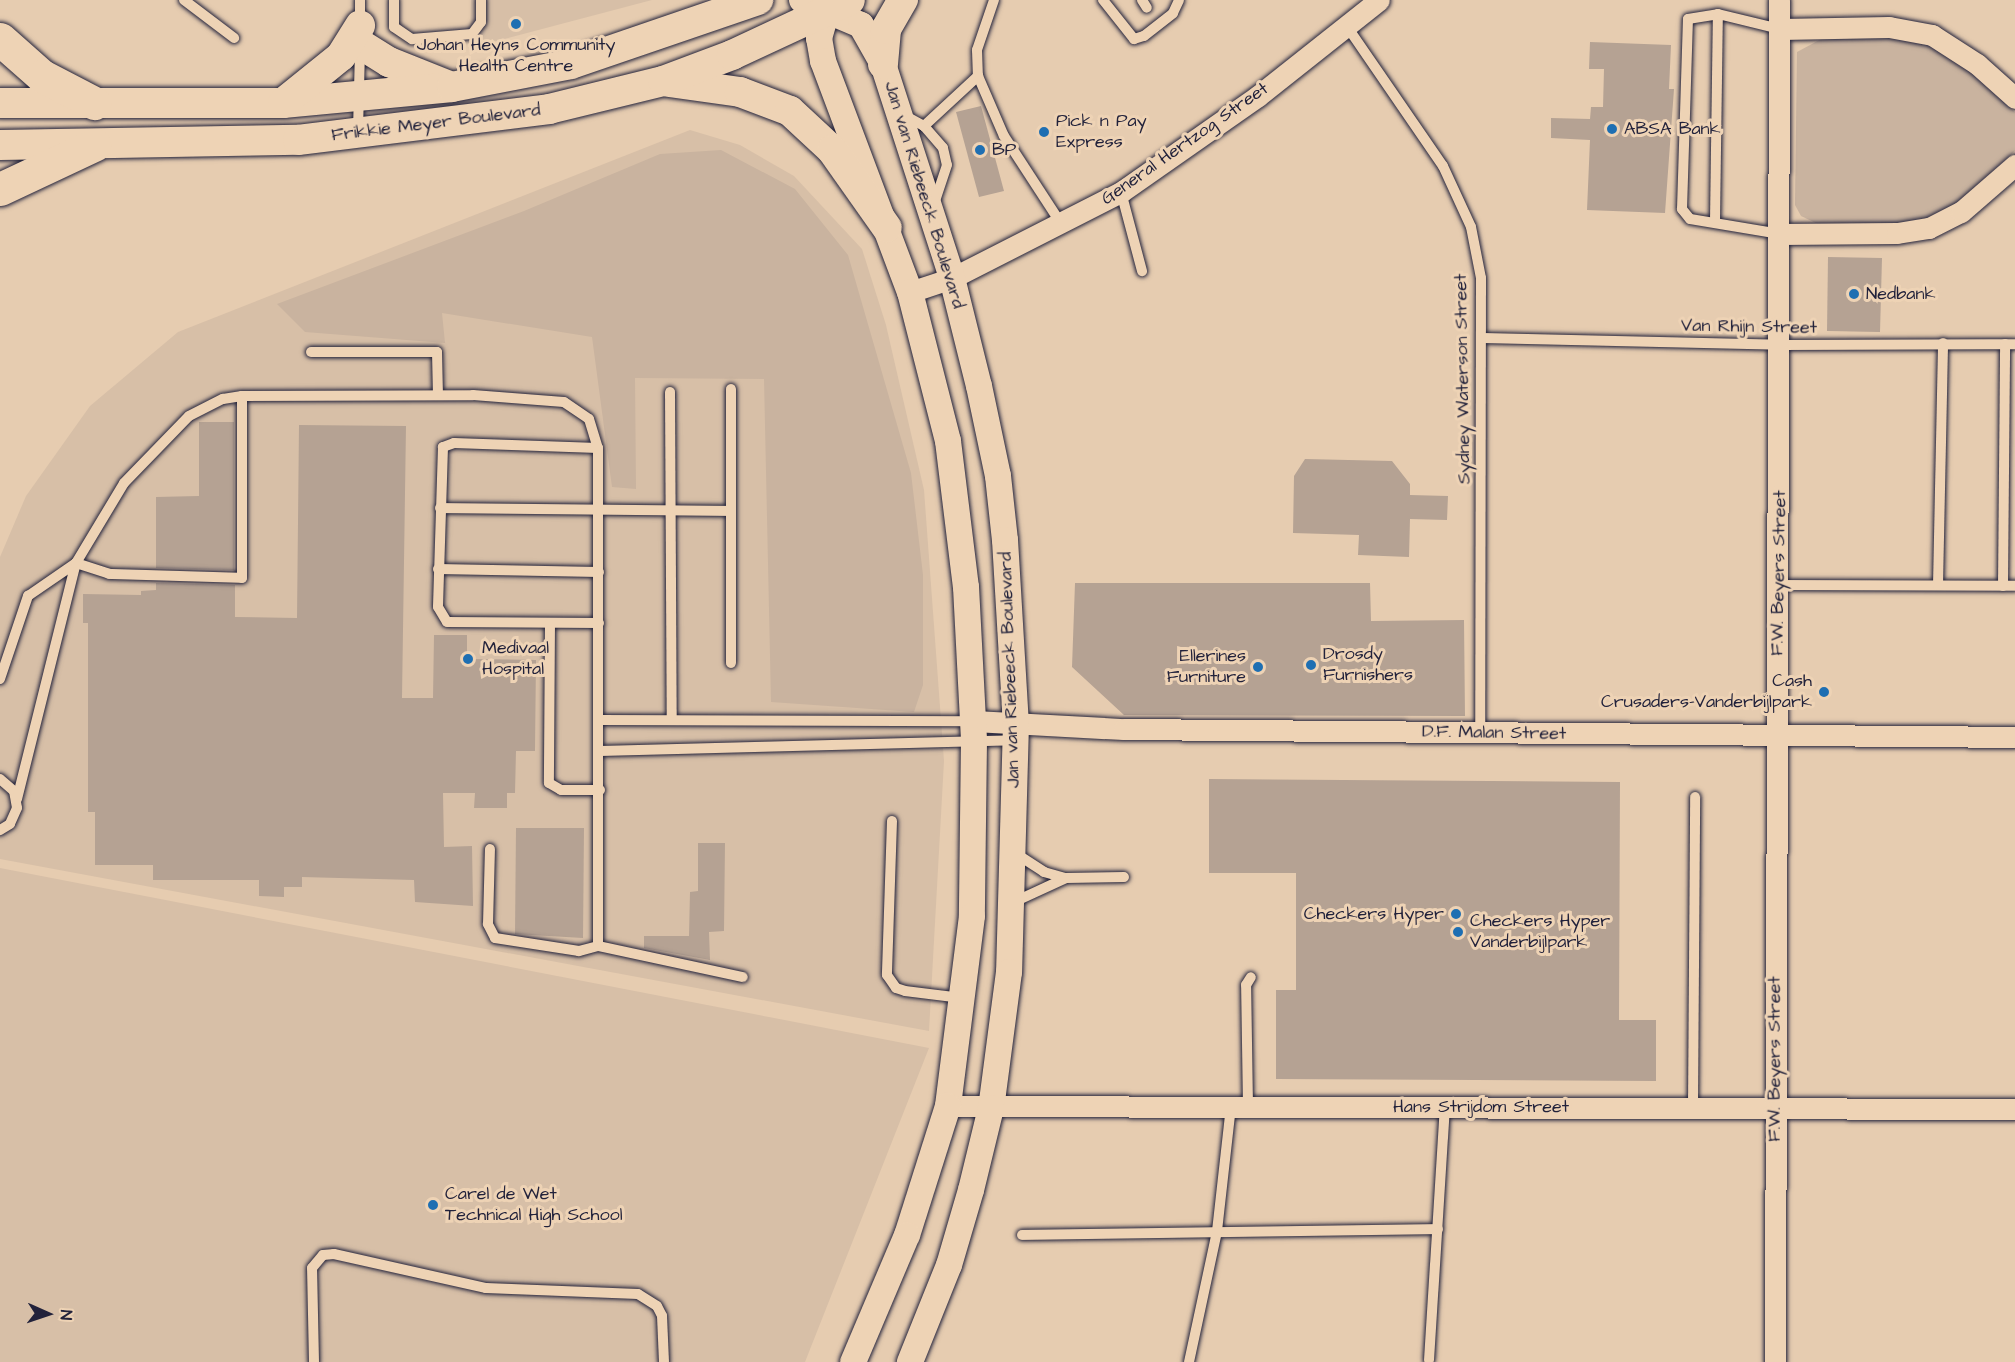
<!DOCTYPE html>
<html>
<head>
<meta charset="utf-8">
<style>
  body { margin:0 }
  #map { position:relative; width:2015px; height:1362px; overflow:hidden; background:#e6ccb0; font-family:"Architects Daughter",sans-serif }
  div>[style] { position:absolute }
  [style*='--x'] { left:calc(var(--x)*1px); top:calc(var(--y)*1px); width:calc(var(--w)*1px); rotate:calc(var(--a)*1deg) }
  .built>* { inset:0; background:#d7bfa7 }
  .green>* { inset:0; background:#c9b39f }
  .building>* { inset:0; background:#b5a293 }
  .roads { filter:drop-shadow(0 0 2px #22223b) drop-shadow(0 0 2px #22223b) }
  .service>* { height:10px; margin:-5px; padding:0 5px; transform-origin:5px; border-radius:5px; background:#eed3b5 }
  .minor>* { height:21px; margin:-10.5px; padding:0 10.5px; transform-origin:10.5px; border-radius:10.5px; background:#eed3b5 }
  .tertiary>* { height:26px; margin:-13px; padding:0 13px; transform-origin:13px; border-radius:13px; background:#eed3b5 }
  .secondary>* { height:30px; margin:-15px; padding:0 15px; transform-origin:15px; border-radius:15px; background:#eed3b5 }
  .primary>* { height:33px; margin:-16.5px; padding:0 16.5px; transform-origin:16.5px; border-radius:16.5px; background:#eed3b5 }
  .dots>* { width:16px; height:16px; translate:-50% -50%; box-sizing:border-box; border:3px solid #eed3b5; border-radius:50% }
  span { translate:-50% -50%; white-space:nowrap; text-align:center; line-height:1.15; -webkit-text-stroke:6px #eed3b5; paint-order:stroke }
  .poi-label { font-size:18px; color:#22223b }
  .left { translate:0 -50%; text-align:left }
  .right { translate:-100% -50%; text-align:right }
  .street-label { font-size:18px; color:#22223b }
  .north { position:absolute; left:18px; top:1284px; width:60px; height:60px; -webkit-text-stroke:4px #eed3b5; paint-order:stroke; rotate:93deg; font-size:16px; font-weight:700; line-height:24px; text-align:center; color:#22223b }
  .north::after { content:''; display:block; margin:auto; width:21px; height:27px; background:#22223b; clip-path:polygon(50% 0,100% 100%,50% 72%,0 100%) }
</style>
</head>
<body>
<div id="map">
  <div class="built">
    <i style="clip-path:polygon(471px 0,652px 0,470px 48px)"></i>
    <i style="clip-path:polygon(690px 130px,740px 145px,794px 176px,862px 249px,886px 325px,924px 490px,944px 761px,929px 1031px,0 859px,0 557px,26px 496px,90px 406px,178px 332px)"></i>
    <i style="clip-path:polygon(0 868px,929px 1048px,805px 1362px,0 1362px)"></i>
  </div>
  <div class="green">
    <i style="clip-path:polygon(1825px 37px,1912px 37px,1945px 49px,2015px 112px,2015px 151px,1955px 205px,1913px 224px,1820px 225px,1801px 216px,1795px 205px,1797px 52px)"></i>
    <i style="clip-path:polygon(721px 150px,795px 189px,848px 255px,911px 473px,923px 575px,923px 685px,914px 712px,771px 702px,764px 379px,635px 378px,636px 489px,612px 487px,592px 337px,442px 313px,445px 343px,305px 332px,277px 304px,524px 211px,660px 154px)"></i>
  </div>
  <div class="building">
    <i style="clip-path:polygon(1590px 42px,1671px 45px,1669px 89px,1674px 89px,1665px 213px,1587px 210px,1590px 140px,1551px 138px,1551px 118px,1590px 119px,1591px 107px,1603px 107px,1604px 69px,1589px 69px)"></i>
    <i style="clip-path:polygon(981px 106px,1004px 191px,979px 197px,956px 112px)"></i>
    <i style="clip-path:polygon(1828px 257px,1882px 258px,1880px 332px,1827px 331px)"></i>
    <i style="clip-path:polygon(199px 422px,234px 422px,234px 570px,156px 568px,156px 497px,199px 496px)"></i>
    <i style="clip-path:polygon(299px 425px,406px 426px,402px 698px,433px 698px,434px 635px,467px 635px,467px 659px,536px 660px,535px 751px,516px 751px,515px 793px,507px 793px,507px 808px,474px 808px,475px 793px,443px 793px,444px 847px,472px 846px,473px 906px,415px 902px,414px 880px,302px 877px,302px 887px,284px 887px,284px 897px,259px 896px,259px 880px,153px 880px,153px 865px,95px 865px,95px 812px,88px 812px,88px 623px,83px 623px,83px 594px,141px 595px,141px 591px,156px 590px,156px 583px,235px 585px,235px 617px,297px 618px)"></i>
    <i style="clip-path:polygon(1305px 459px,1392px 461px,1410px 484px,1410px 495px,1448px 496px,1447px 520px,1410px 519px,1409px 557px,1358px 555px,1359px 535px,1293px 533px,1294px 476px)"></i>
    <i style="clip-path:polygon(1075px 583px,1370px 583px,1371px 621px,1464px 620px,1465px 716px,1124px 715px,1072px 667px)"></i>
    <i style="clip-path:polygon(1209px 779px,1620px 782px,1619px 1020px,1656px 1020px,1656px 1081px,1276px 1079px,1276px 990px,1296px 990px,1296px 873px,1209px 873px)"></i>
    <i style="clip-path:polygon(516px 828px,584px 828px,583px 938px,515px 934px)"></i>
    <i style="clip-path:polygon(698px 843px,725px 843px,724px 931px,709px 932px,710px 960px,644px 948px,644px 936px,689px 936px,690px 892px,698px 891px)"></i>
  </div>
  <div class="roads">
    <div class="service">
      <i style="--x:184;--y:0;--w:63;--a:37.2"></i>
      <i style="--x:360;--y:0;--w:23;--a:90"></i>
      <i style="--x:394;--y:0;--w:27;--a:90"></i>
      <i style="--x:394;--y:27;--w:22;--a:34"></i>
      <i style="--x:412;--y:39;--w:60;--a:-4.8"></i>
      <i style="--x:472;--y:34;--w:15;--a:-53"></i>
      <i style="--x:481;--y:22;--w:22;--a:-90"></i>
      <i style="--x:994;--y:0;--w:53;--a:108.8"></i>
      <i style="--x:977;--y:50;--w:26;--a:88"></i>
      <i style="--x:978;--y:76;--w:65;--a:66.6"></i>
      <i style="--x:1004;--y:136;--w:106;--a:56.9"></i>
      <i style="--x:1103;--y:0;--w:50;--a:51.5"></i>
      <i style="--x:1134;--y:39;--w:10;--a:-17"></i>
      <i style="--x:1144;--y:36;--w:37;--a:-38"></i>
      <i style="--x:1173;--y:13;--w:14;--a:-65"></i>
      <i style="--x:1142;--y:0;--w:9;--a:58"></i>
      <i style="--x:1346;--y:25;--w:171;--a:55.5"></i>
      <i style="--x:1443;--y:166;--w:67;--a:65.3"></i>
      <i style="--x:1471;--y:227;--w:52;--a:78.9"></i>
      <i style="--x:1481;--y:278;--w:455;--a:90.1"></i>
      <i style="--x:904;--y:115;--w:23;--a:29"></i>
      <i style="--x:924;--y:126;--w:29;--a:49"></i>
      <i style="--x:943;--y:148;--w:17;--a:77"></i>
      <i style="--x:947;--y:165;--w:44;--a:108.4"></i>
      <i style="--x:924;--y:126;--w:74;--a:-42.8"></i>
      <i style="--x:358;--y:131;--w:84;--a:-88.6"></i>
      <i style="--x:1121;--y:192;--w:82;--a:75.1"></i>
      <i style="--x:1715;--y:221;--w:207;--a:-89.2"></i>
      <i style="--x:1780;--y:234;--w:91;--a:-170.5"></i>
      <i style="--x:1690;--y:219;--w:13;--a:-129"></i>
      <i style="--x:1682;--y:209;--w:190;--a:-88.2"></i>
      <i style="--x:1688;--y:19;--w:30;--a:-9"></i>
      <i style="--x:1718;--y:14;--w:64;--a:13.6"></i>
      <i style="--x:1483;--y:338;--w:298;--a:1.3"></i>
      <i style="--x:1781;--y:345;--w:234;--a:-0.2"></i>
      <i style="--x:311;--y:352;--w:126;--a:0"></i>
      <i style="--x:437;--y:352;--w:43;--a:88.7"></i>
      <i style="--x:670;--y:392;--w:328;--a:89.7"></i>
      <i style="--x:598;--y:448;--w:144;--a:-178"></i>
      <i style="--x:454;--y:443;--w:12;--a:160"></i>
      <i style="--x:443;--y:447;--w:160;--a:91.8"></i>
      <i style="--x:438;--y:607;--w:17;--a:59"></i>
      <i style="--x:447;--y:622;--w:152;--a:0.4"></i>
      <i style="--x:440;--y:508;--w:291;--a:0.6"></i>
      <i style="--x:438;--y:569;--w:161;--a:1.1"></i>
      <i style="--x:1780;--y:585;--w:235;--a:0.2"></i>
      <i style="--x:1938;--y:585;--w:242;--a:-88.8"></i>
      <i style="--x:2003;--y:586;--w:242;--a:-89.5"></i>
      <i style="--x:550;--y:623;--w:160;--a:90.4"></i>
      <i style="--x:549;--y:783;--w:14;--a:30"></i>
      <i style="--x:561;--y:790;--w:39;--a:0"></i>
      <i style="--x:731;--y:663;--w:274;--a:-90"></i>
      <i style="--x:0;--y:679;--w:88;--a:-71.4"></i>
      <i style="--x:28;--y:596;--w:58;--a:-34.5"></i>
      <i style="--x:76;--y:563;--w:35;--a:18"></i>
      <i style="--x:109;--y:574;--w:133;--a:1.7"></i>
      <i style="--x:242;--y:578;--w:182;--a:-90"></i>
      <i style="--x:600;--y:720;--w:374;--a:0.2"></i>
      <i style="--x:600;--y:751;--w:415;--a:-1.5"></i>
      <i style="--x:0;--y:779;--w:18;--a:41"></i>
      <i style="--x:14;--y:791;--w:17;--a:80"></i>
      <i style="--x:17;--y:808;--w:17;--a:114"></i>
      <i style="--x:10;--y:824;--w:12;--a:149"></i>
      <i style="--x:17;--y:799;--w:243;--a:-76"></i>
      <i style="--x:76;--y:563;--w:93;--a:-59"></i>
      <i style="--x:124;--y:483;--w:93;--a:-45.9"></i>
      <i style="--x:189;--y:416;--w:38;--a:-27"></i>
      <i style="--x:223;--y:399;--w:19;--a:-9"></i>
      <i style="--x:242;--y:396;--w:231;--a:-0.2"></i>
      <i style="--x:473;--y:395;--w:91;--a:4.4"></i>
      <i style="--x:564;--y:402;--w:30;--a:34"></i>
      <i style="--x:589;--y:419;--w:30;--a:73"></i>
      <i style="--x:598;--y:448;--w:498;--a:90"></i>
      <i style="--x:598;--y:946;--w:20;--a:165"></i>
      <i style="--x:579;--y:951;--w:85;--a:-171.2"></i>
      <i style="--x:495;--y:938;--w:16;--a:-117"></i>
      <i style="--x:488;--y:924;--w:75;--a:-88.5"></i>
      <i style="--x:892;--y:821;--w:154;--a:91.9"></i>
      <i style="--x:887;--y:975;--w:16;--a:55"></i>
      <i style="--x:896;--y:988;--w:9;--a:18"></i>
      <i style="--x:905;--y:991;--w:57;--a:7"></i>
      <i style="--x:1015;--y:853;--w:35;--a:33"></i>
      <i style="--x:1044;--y:872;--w:22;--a:16"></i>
      <i style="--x:1014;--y:902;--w:57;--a:-24.8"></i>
      <i style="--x:1066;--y:878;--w:58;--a:-1"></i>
      <i style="--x:598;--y:946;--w:148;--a:12.1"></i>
      <i style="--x:1248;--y:1106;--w:121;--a:-90.9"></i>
      <i style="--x:1246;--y:985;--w:9;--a:-58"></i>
      <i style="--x:1693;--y:1108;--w:311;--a:-89.6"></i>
      <i style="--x:1022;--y:1235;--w:416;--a:-0.8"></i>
      <i style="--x:1429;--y:1360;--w:254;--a:-86.4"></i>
      <i style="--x:314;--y:1362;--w:94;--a:-91.2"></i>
      <i style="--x:312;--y:1268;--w:17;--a:-50"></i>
      <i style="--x:323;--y:1255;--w:11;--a:-5"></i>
      <i style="--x:334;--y:1254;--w:156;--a:12.6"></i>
      <i style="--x:486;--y:1288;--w:152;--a:2.3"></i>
      <i style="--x:638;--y:1294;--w:22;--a:32"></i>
      <i style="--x:657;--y:1306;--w:11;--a:63"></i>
      <i style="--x:662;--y:1316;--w:46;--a:87.5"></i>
      <i style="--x:1189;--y:1362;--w:134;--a:-77.9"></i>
      <i style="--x:1217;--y:1231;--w:126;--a:-83.6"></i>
    </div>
    <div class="minor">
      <i style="--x:1780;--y:29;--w:109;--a:-1.1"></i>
      <i style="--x:1889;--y:27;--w:44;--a:10.5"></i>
      <i style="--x:1932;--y:35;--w:54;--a:32.8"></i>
      <i style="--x:1977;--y:64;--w:51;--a:41.8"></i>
      <i style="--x:1780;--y:234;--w:117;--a:-0.5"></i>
      <i style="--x:1897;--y:233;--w:32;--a:-9"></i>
      <i style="--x:1929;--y:228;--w:36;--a:-27"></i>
      <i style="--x:1961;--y:212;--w:72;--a:-41"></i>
      <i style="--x:910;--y:292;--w:44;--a:-18.4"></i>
      <i style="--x:952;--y:278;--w:190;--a:-27"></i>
      <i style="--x:1121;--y:192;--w:167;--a:-35"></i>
      <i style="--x:1258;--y:96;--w:154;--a:-38.4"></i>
      <i style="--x:974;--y:721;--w:150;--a:3.1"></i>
      <i style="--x:1124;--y:729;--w:891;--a:0.51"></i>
      <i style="--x:948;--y:1106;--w:1067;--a:0.16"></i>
      <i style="--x:1775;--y:1362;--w:1362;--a:-89.83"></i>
    </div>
    <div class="tertiary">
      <i style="--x:802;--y:0;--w:64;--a:23"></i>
      <i style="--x:861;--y:25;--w:45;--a:60.6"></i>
      <i style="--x:883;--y:64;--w:225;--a:72.1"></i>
      <i style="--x:952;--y:278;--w:111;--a:76"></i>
      <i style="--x:979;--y:386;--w:92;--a:78.1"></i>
      <i style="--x:998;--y:476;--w:64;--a:83.8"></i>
      <i style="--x:1005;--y:540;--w:184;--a:86.6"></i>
      <i style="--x:1016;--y:724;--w:248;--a:91.6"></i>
      <i style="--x:1009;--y:972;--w:137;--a:97.5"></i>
      <i style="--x:991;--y:1108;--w:84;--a:103.7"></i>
      <i style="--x:971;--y:1190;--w:78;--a:106.3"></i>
      <i style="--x:949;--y:1265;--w:105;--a:111.9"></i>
      <i style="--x:830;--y:0;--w:40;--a:106"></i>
      <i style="--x:819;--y:38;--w:23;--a:80"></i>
      <i style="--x:823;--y:61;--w:247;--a:69.4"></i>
      <i style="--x:910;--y:292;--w:154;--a:75.7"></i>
      <i style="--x:948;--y:441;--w:147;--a:83"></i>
      <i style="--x:966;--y:587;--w:153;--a:87"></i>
      <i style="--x:974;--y:740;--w:176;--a:90.7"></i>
      <i style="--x:972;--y:916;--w:192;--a:97.2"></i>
      <i style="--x:948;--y:1106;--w:135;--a:107.6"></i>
      <i style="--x:907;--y:1235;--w:138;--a:113"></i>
    </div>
    <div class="secondary">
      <i style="--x:360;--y:44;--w:34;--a:32"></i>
      <i style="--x:389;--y:62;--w:62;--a:21.6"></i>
      <i style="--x:883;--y:64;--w:35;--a:-85"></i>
      <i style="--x:886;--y:29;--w:34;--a:-60"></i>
      <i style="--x:669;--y:82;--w:72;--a:8"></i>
      <i style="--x:740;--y:92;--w:53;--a:20.8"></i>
      <i style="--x:790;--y:111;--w:57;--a:42.9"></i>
      <i style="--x:832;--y:150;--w:95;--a:54.8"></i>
      <i style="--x:0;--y:103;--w:283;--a:0"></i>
      <i style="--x:283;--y:103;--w:170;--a:-5.4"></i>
      <i style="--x:452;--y:87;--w:121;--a:-10.9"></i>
      <i style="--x:571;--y:64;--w:198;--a:-18.9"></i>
      <i style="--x:283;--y:103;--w:75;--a:-39"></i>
      <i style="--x:341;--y:56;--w:36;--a:-58"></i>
      <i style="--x:0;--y:145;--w:298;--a:-1"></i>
      <i style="--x:298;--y:140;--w:253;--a:-7"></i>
      <i style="--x:549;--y:109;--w:117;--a:-13.8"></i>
      <i style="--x:663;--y:81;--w:74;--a:-20.6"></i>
      <i style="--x:732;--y:55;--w:130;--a:-25"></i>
    </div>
    <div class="primary">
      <i style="--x:0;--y:39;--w:56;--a:41.4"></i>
      <i style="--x:42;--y:76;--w:59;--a:27.4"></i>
      <i style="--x:0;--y:189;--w:104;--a:-25.1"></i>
    </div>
  </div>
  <div class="dots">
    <i style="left:516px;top:24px;background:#1f6fb2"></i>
    <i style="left:1612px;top:129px;background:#1f6fb2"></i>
    <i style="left:1044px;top:132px;background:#1f6fb2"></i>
    <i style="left:980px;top:150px;background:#1f6fb2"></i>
    <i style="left:1854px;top:294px;background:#1f6fb2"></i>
    <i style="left:468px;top:659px;background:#1f6fb2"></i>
    <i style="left:1311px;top:665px;background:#1f6fb2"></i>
    <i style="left:1258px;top:667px;background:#1f6fb2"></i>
    <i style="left:1824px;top:692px;background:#1f6fb2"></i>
    <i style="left:1456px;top:914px;background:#1f6fb2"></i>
    <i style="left:1458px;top:932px;background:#1f6fb2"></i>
    <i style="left:433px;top:1205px;background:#1f6fb2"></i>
  </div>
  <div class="poi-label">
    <span style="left:516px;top:56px">Johan Heyns Community<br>Health Centre</span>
    <span class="left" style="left:1056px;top:132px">Pick n Pay<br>Express</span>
    <span class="left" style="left:1624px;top:129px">ABSA Bank</span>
    <span class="left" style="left:992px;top:150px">BP</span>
    <span class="left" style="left:1866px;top:294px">Nedbank</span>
    <span class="left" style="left:482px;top:659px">Medivaal<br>Hospital</span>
    <span class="left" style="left:1323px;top:665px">Drosdy<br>Furnishers</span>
    <span class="right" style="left:1246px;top:667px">Ellerines<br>Furniture</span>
    <span class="right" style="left:1812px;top:692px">Cash<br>Crusaders-Vanderbijlpark</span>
    <span class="right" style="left:1444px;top:914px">Checkers Hyper</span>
    <span class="left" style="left:1470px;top:932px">Checkers Hyper<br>Vanderbijlpark</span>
    <span class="left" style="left:445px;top:1205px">Carel de Wet<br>Technical High School</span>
  </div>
  <div class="street-label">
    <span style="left:436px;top:123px;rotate:-7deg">Frikkie Meyer Boulevard</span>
    <span style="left:1185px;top:144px;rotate:-35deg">General Hertzog Street</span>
    <span style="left:924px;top:195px;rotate:73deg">Jan van Riebeeck Boulevard</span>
    <span style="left:1749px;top:327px;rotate:1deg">Van Rhijn Street</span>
    <span style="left:1463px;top:379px;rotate:-91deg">Sydney Waterson Street</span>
    <span style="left:1779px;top:573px;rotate:-89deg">F.W. Beyers Street</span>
    <span style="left:1010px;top:670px;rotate:-92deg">Jan van Riebeeck Boulevard</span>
    <span style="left:1494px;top:733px;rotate:1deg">D.F. Malan Street</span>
    <span style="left:1775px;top:1059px;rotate:-90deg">F.W. Beyers Street</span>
    <span style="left:1481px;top:1107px">Hans Strijdom Street</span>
  </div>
  <div class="north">N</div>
</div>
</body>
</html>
